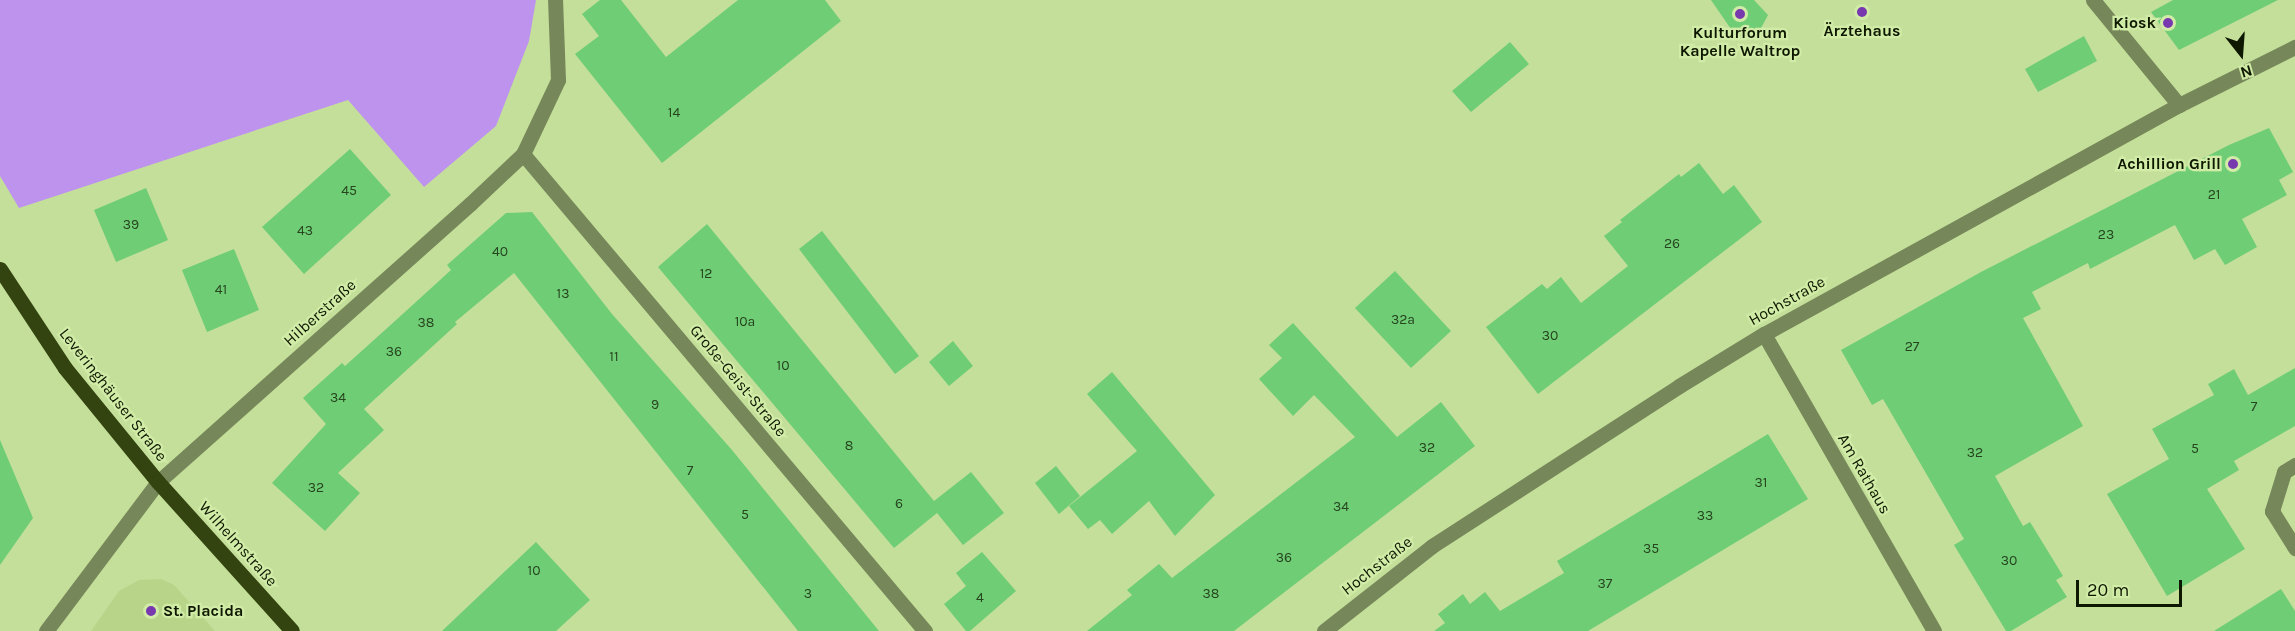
<!DOCTYPE html>
<html>
<head>
<meta charset="utf-8">
<style>
  body { margin:0 }
  #map { position:relative; width:2295px; height:631px; overflow:hidden; background:#c4df9a; font-family:Karla,sans-serif }
  div>[style] { position:absolute }
  [style*='--x'] { left:calc(var(--x)*1px); top:calc(var(--y)*1px); width:calc(var(--w)*1px); rotate:calc(var(--a)*1deg) }
  .built>* { inset:0; background:#b8d489 }
  .green>* { inset:0; background:#be93ed }
  .building>* { inset:0; background:#6fcd76 }
  .minor>* { height:15px; margin:-7.5px; padding:0 7.5px; transform-origin:7.5px; border-radius:7.5px; background:#76875a }
  .primary>* { height:15px; margin:-7.5px; padding:0 7.5px; transform-origin:7.5px; border-radius:7.5px; background:#344411 }
  .dots>* { width:16px; height:16px; translate:-50% -50%; box-sizing:border-box; border:3px solid #d1eca7; border-radius:50% }
  span { translate:-50% -50%; white-space:nowrap; text-align:center; line-height:1.15; -webkit-text-stroke:4.5px #d1eca7; paint-order:stroke }
  .number-label { font-size:14px; color:#26441e }
  .number-label span { -webkit-text-stroke-width:0 }
  .poi-label { font-size:16px; color:#0e1700; font-weight:700 }
  .right { translate:-100% -50%; text-align:right }
  .left { translate:0 -50%; text-align:left }
  .street-label { font-size:16px; color:#0e1700 }
  .north { position:absolute; left:2211px; top:24px; width:60px; height:60px; -webkit-text-stroke:4px #d1eca7; paint-order:stroke; rotate:163deg; font-size:16px; font-weight:700; line-height:24px; text-align:center; color:#0e1700 }
  .north::after { content:''; display:block; margin:auto; width:21px; height:27px; background:#0e1700; clip-path:polygon(50% 0,100% 100%,50% 72%,0 100%) }
  .scale { position:absolute; left:2076px; top:580px; width:106px; height:27px; box-sizing:border-box; border:3px solid #0e1700; border-top:0; padding-left:8px; font-size:18px; line-height:21px; white-space:nowrap; color:#0e1700; -webkit-text-stroke:4px #d1eca7; paint-order:stroke }
</style>
</head>
<body>
<div id="map">
  <div class="built">
    <i style="clip-path:polygon(161px 579px,174px 585px,215px 631px,91px 631px,119px 591px,139px 580px)"></i>
  </div>
  <div class="green">
    <i style="clip-path:polygon(0 0,536px 0,529px 41px,496px 126px,424px 187px,348px 100px,19px 208px,0 176px)"></i>
  </div>
  <div class="building">
    <i style="clip-path:polygon(600px 0,621px 0,666px 57px,738px 0,825px 0,841px 21px,662px 163px,575px 54px,599px 36px,582px 14px)"></i>
    <i style="clip-path:polygon(1711px 0,1754px 0,1768px 15px,1759px 32px,1742px 37px,1733px 32px)"></i>
    <i style="clip-path:polygon(2173px 0,2278px 0,2179px 50px,2151px 12px)"></i>
    <i style="clip-path:polygon(2084px 36px,2097px 61px,2038px 92px,2025px 69px)"></i>
    <i style="clip-path:polygon(1510px 42px,1529px 64px,1471px 112px,1452px 91px)"></i>
    <i style="clip-path:polygon(2269px 128px,2293px 172px,2279px 180px,2287px 195px,2242px 219px,2257px 247px,2225px 265px,2215px 249px,2194px 260px,2175px 225px,2090px 269px,2088px 263px,2032px 292px,2041px 309px,2023px 318px,2083px 426px,1995px 476px,2023px 526px,2030px 522px,2063px 576px,2056px 580px,2067px 597px,2011px 631px,2006px 631px,1954px 545px,1964px 539px,1883px 399px,1872px 405px,1841px 350px,1981px 272px,2229px 145px)"></i>
    <i style="clip-path:polygon(350px 149px,391px 195px,304px 274px,262px 227px)"></i>
    <i style="clip-path:polygon(1699px 163px,1723px 194px,1734px 185px,1762px 222px,1538px 394px,1486px 327px,1542px 284px,1547px 289px,1561px 277px,1581px 303px,1628px 266px,1604px 236px,1622px 222px,1620px 220px,1679px 174px,1681px 177px)"></i>
    <i style="clip-path:polygon(146px 188px,168px 240px,116px 262px,94px 210px)"></i>
    <i style="clip-path:polygon(532px 212px,612px 314px,732px 450px,879px 631px,798px 631px,514px 273px,455px 322px,457px 324px,364px 409px,384px 430px,338px 473px,360px 493px,325px 531px,272px 483px,326px 424px,303px 398px,342px 363px,345px 366px,395px 321px,451px 270px,447px 265px,506px 213px)"></i>
    <i style="clip-path:polygon(707px 224px,934px 501px,971px 472px,1004px 513px,963px 545px,937px 513px,894px 548px,658px 267px)"></i>
    <i style="clip-path:polygon(822px 231px,919px 356px,895px 374px,799px 249px)"></i>
    <i style="clip-path:polygon(234px 249px,259px 310px,207px 332px,182px 270px)"></i>
    <i style="clip-path:polygon(1395px 271px,1451px 331px,1411px 368px,1355px 308px)"></i>
    <i style="clip-path:polygon(1293px 323px,1397px 437px,1441px 402px,1475px 446px,1234px 631px,1087px 631px,1132px 595px,1127px 590px,1159px 564px,1172px 578px,1355px 437px,1314px 395px,1293px 416px,1259px 379px,1282px 358px,1269px 345px)"></i>
    <i style="clip-path:polygon(953px 341px,973px 366px,949px 386px,929px 362px)"></i>
    <i style="clip-path:polygon(2295px 368px,2295px 426px,2234px 461px,2239px 470px,2207px 489px,2245px 549px,2167px 596px,2107px 494px,2169px 459px,2152px 429px,2214px 395px,2208px 384px,2234px 369px,2248px 395px)"></i>
    <i style="clip-path:polygon(1112px 372px,1215px 495px,1175px 536px,1149px 501px,1112px 534px,1100px 520px,1088px 529px,1069px 506px,1137px 451px,1087px 394px)"></i>
    <i style="clip-path:polygon(1768px 434px,1808px 499px,1588px 631px,1434px 631px,1445px 623px,1438px 614px,1463px 594px,1470px 604px,1485px 592px,1500px 611px,1564px 573px,1557px 561px)"></i>
    <i style="clip-path:polygon(0 440px,33px 518px,0 565px)"></i>
    <i style="clip-path:polygon(1056px 466px,1080px 496px,1059px 514px,1035px 483px)"></i>
    <i style="clip-path:polygon(536px 542px,590px 600px,556px 631px,442px 631px)"></i>
    <i style="clip-path:polygon(982px 552px,1016px 591px,970px 631px,966px 631px,944px 604px,966px 586px,956px 573px)"></i>
    <i style="clip-path:polygon(2281px 589px,2295px 611px,2295px 631px,2214px 631px)"></i>
  </div>
  <div class="minor">
    <i style="--x:2093;--y:0;--w:136;--a:50.7"></i>
    <i style="--x:523;--y:154;--w:624;--a:49.88"></i>
    <i style="--x:1764;--y:334;--w:342;--a:60.2"></i>
    <i style="--x:2295;--y:465;--w:13;--a:148"></i>
    <i style="--x:2284;--y:472;--w:41;--a:107.1"></i>
    <i style="--x:2272;--y:511;--w:44;--a:58.1"></i>
    <i style="--x:46;--y:631;--w:186;--a:-53.1"></i>
    <i style="--x:158;--y:482;--w:418;--a:-41.7"></i>
    <i style="--x:470;--y:204;--w:73;--a:-43.3"></i>
    <i style="--x:523;--y:154;--w:82;--a:-64.7"></i>
    <i style="--x:558;--y:80;--w:80;--a:-92.1"></i>
    <i style="--x:1324;--y:631;--w:137;--a:-38.2"></i>
    <i style="--x:1432;--y:546;--w:294;--a:-32.9"></i>
    <i style="--x:1679;--y:386;--w:100;--a:-31.5"></i>
    <i style="--x:1764;--y:334;--w:474;--a:-28.9"></i>
    <i style="--x:2179;--y:105;--w:130;--a:-26.6"></i>
  </div>
  <div class="primary">
    <i style="--x:0;--y:269;--w:118;--a:56.7"></i>
    <i style="--x:65;--y:368;--w:147;--a:50.8"></i>
    <i style="--x:158;--y:482;--w:200;--a:48"></i>
  </div>
  <div class="dots">
    <i style="left:1862px;top:12px;background:#7839ae"></i>
    <i style="left:1740px;top:14px;background:#7839ae"></i>
    <i style="left:2168px;top:23px;background:#7839ae"></i>
    <i style="left:2233px;top:164px;background:#7839ae"></i>
    <i style="left:151px;top:611px;background:#7839ae"></i>
  </div>
  <div class="number-label">
    <span style="left:674px;top:113px">14</span>
    <span style="left:349px;top:191px">45</span>
    <span style="left:2214px;top:195px">21</span>
    <span style="left:131px;top:225px">39</span>
    <span style="left:305px;top:231px">43</span>
    <span style="left:2106px;top:235px">23</span>
    <span style="left:1672px;top:244px">26</span>
    <span style="left:500px;top:252px">40</span>
    <span style="left:706px;top:274px">12</span>
    <span style="left:221px;top:290px">41</span>
    <span style="left:563px;top:294px">13</span>
    <span style="left:1403px;top:320px">32a</span>
    <span style="left:745px;top:322px">10a</span>
    <span style="left:426px;top:323px">38</span>
    <span style="left:1550px;top:336px">30</span>
    <span style="left:1912px;top:347px">27</span>
    <span style="left:394px;top:352px">36</span>
    <span style="left:614px;top:357px">11</span>
    <span style="left:783px;top:366px">10</span>
    <span style="left:338px;top:398px">34</span>
    <span style="left:655px;top:405px">9</span>
    <span style="left:2254px;top:407px">7</span>
    <span style="left:849px;top:446px">8</span>
    <span style="left:1427px;top:448px">32</span>
    <span style="left:2195px;top:449px">5</span>
    <span style="left:1975px;top:453px">32</span>
    <span style="left:690px;top:471px">7</span>
    <span style="left:1761px;top:483px">31</span>
    <span style="left:316px;top:488px">32</span>
    <span style="left:899px;top:504px">6</span>
    <span style="left:1341px;top:507px">34</span>
    <span style="left:745px;top:515px">5</span>
    <span style="left:1705px;top:516px">33</span>
    <span style="left:1651px;top:549px">35</span>
    <span style="left:1284px;top:558px">36</span>
    <span style="left:2009px;top:561px">30</span>
    <span style="left:534px;top:571px">10</span>
    <span style="left:1605px;top:584px">37</span>
    <span style="left:808px;top:594px">3</span>
    <span style="left:1211px;top:594px">38</span>
    <span style="left:980px;top:598px">4</span>
  </div>
  <div class="poi-label">
    <span class="right" style="left:2156px;top:23px">Kiosk</span>
    <span style="left:1862px;top:31px">Ärztehaus</span>
    <span style="left:1740px;top:42px">Kulturforum<br>Kapelle Waltrop</span>
    <span class="right" style="left:2221px;top:164px">Achillion Grill</span>
    <span class="left" style="left:163px;top:611px">St. Placida</span>
  </div>
  <div class="street-label">
    <span style="left:1787px;top:301px;rotate:-29deg">Hochstraße</span>
    <span style="left:320px;top:313px;rotate:-42deg">Hilberstraße</span>
    <span style="left:738px;top:381px;rotate:50deg">Große-Geist-Straße</span>
    <span style="left:113px;top:395px;rotate:52deg">Leveringhäuser Straße</span>
    <span style="left:1864px;top:474px;rotate:60deg">Am Rathaus</span>
    <span style="left:238px;top:544px;rotate:48deg">Wilhelmstraße</span>
    <span style="left:1377px;top:566px;rotate:-38deg">Hochstraße</span>
  </div>
  <div class="north">N</div>
  <div class="scale">20 m</div>
</div>
</body>
</html>
